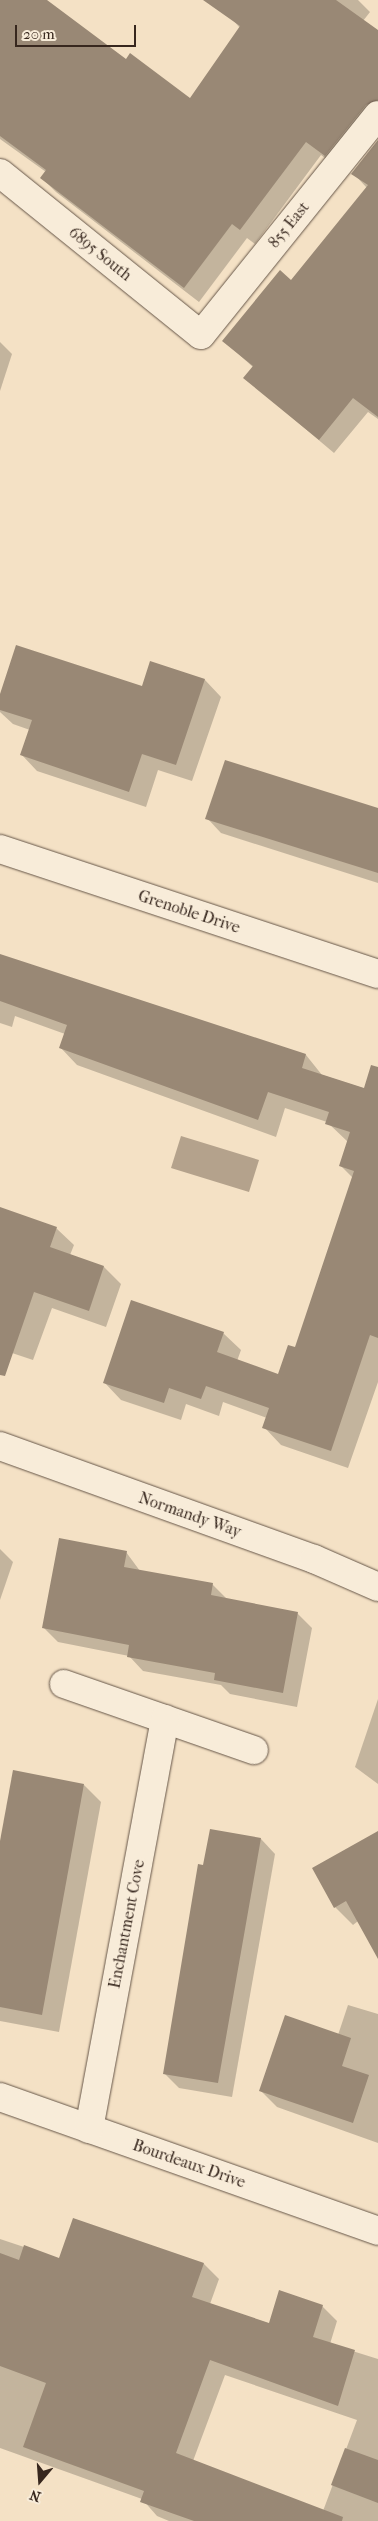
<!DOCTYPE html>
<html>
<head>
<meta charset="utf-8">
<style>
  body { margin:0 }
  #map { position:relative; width:378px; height:2521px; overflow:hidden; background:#f4e1c5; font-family:"IM FELL French Canon",serif }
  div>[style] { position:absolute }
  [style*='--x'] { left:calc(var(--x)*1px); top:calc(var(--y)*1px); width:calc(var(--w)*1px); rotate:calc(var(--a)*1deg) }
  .water>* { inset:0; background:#b4a28c }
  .shadow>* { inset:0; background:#0003 }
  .building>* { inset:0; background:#998875 }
  .roads { filter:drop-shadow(0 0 1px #665648) drop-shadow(0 0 1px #665648) }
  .minor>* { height:28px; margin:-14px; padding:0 14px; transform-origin:14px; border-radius:14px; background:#f8ecd9 }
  span { translate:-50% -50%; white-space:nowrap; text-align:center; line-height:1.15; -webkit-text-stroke:4.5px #f8ecd9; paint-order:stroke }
  .street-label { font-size:16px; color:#37271e }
  .north { position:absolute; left:15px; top:2456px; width:50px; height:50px; -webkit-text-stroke:4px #f8ecd9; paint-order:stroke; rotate:198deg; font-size:14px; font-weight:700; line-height:20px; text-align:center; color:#37271e }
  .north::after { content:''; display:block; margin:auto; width:18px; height:22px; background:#37271e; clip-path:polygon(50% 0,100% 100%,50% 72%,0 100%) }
  .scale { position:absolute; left:15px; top:25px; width:121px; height:22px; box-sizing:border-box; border:2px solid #37271e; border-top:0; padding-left:6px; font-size:15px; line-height:18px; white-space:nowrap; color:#37271e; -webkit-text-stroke:4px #f8ecd9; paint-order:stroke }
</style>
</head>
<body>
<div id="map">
  <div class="water">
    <i style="clip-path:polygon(181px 1136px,259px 1160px,249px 1192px,171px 1168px)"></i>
  </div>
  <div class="shadow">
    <i style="clip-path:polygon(0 0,45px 0,126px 61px,191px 99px,240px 28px,231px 18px,244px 0,358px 0,370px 12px,363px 21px,378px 31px,378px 123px,340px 169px,321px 155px,255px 244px,247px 238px,199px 302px,56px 192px,42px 178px,46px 172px,0 139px)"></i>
    <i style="clip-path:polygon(378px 142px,378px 419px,368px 412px,334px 453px,245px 378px,254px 368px,224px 341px,292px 281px,367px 188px,353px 173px)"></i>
    <i style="clip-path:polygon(0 342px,12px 354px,0 391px)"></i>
    <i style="clip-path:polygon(151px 662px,205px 680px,221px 697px,192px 781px,158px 770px,146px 807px,37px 771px,21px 754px,30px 730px,13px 724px,0 712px,0 698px,142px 688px)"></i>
    <i style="clip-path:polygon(378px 810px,378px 883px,221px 833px,207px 818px)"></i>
    <i style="clip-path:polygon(0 955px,306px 1055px,322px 1075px,378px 1093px,378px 1382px,348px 1468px,281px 1445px,264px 1427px,267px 1418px,223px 1402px,219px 1416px,186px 1404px,181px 1420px,121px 1400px,104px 1382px,223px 1333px,241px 1350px,237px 1361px,278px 1375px,296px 1349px,353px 1178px,340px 1165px,348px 1142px,327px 1122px,285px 1108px,276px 1137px,77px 1065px,60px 1047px,65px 1034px,15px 1016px,12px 1027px,0 1023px)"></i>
    <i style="clip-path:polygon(0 1215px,56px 1228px,74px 1245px,70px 1255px,104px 1267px,121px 1284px,106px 1327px,52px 1308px,33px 1360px,0 1349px)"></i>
    <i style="clip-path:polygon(0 1549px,13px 1562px,0 1600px)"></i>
    <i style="clip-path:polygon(126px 1552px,140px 1571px,212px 1584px,227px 1599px,297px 1613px,312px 1628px,297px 1707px,230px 1694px,221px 1685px,143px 1671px,129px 1656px,58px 1642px,44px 1628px)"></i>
    <i style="clip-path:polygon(378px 1699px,378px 1784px,355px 1767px)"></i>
    <i style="clip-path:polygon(84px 1785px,101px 1802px,59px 2032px,0 2021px,0 1845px)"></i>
    <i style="clip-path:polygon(261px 1839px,275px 1854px,232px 2097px,179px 2088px,164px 2073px,204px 1866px)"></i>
    <i style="clip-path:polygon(378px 1841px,378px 1949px,358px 1921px,353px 1925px,335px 1907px,314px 1869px)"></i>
    <i style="clip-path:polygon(348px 2005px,378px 2014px,378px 2143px,277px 2107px,261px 2091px,338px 2035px)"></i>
    <i style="clip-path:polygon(evenodd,0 2239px,60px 2259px,204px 2264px,219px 2279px,210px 2304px,270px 2325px,322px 2306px,337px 2321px,330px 2344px,378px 2359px,378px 2521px,169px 2521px,157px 2516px,142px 2499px,0 2448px,0 2239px,225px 2375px,357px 2420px,323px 2511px,193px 2461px,225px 2375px)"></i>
  </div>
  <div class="building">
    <i style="clip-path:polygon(0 0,47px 0,126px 59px,130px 53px,190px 98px,240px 26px,203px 0,336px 0,378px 30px,378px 100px,366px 105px,325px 156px,306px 142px,240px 230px,232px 224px,184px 288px,40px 178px,46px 170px,0 136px)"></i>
    <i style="clip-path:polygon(378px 140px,378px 417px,353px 398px,319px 440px,243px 378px,253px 366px,222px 341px,280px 270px,291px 280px,368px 185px,351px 174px)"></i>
    <i style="clip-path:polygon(16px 645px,142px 686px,150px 661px,205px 679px,176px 765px,142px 754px,129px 792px,20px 755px,32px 720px,0 710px,0 694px)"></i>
    <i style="clip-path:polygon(225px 760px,378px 808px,378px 873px,205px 819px)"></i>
    <i style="clip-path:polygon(0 954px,306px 1054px,302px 1068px,364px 1088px,371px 1065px,378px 1067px,378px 1338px,370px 1335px,331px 1451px,262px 1428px,269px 1408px,206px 1386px,201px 1399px,169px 1388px,164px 1403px,103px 1383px,131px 1300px,224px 1332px,217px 1352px,278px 1374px,288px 1345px,295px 1347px,354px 1171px,339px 1166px,350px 1132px,325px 1124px,329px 1112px,268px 1092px,258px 1120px,59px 1048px,67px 1025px,0 1001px)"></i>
    <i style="clip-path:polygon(0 1207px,57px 1227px,50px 1247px,104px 1266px,89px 1311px,34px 1292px,5px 1376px,0 1375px)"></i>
    <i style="clip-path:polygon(59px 1538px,127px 1551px,124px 1567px,213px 1583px,211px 1595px,298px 1612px,283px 1693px,214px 1680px,215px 1673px,127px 1657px,129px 1645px,42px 1628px)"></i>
    <i style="clip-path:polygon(13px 1770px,84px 1784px,42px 2015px,0 2007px,0 1841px)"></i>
    <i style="clip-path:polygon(210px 1829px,261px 1838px,218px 2083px,163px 2074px,198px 1864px,203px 1865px)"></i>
    <i style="clip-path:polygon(378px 1831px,378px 1959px,346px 1901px,334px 1908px,312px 1868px)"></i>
    <i style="clip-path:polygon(285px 2015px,351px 2038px,342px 2066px,369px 2075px,353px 2123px,259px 2091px)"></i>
    <i style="clip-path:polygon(73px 2218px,204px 2263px,192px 2297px,269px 2323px,279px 2290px,323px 2305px,313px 2337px,355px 2350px,338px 2406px,210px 2360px,176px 2453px,343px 2517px,342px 2521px,194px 2521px,140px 2502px,144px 2491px,23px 2447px,46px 2383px,0 2366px,0 2253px,19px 2260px,24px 2245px,59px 2258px)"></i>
    <i style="clip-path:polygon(345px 2448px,378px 2460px,378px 2503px,331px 2485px)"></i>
  </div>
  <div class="roads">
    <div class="minor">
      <i style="--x:0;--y:173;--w:258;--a:38.9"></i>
      <i style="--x:201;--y:335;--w:282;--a:-51.2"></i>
      <i style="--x:0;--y:849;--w:398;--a:18.3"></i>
      <i style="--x:0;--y:1446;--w:334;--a:19.8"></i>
      <i style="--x:314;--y:1559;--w:70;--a:23.6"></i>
      <i style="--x:64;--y:1684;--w:201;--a:19.2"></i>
      <i style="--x:0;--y:2097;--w:401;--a:19.5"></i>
      <i style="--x:89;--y:2129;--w:417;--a:-79.5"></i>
    </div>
  </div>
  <div class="street-label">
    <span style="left:289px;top:225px;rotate:-51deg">855 East</span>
    <span style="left:100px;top:254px;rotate:39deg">6895 South</span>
    <span style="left:189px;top:912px;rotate:18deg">Grenoble Drive</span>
    <span style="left:190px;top:1515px;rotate:19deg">Normandy Way</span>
    <span style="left:127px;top:1924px;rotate:-79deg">Enchantment Cove</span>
    <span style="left:189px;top:2164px;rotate:19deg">Bourdeaux Drive</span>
  </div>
  <div class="north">N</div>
  <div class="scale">20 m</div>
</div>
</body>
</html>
